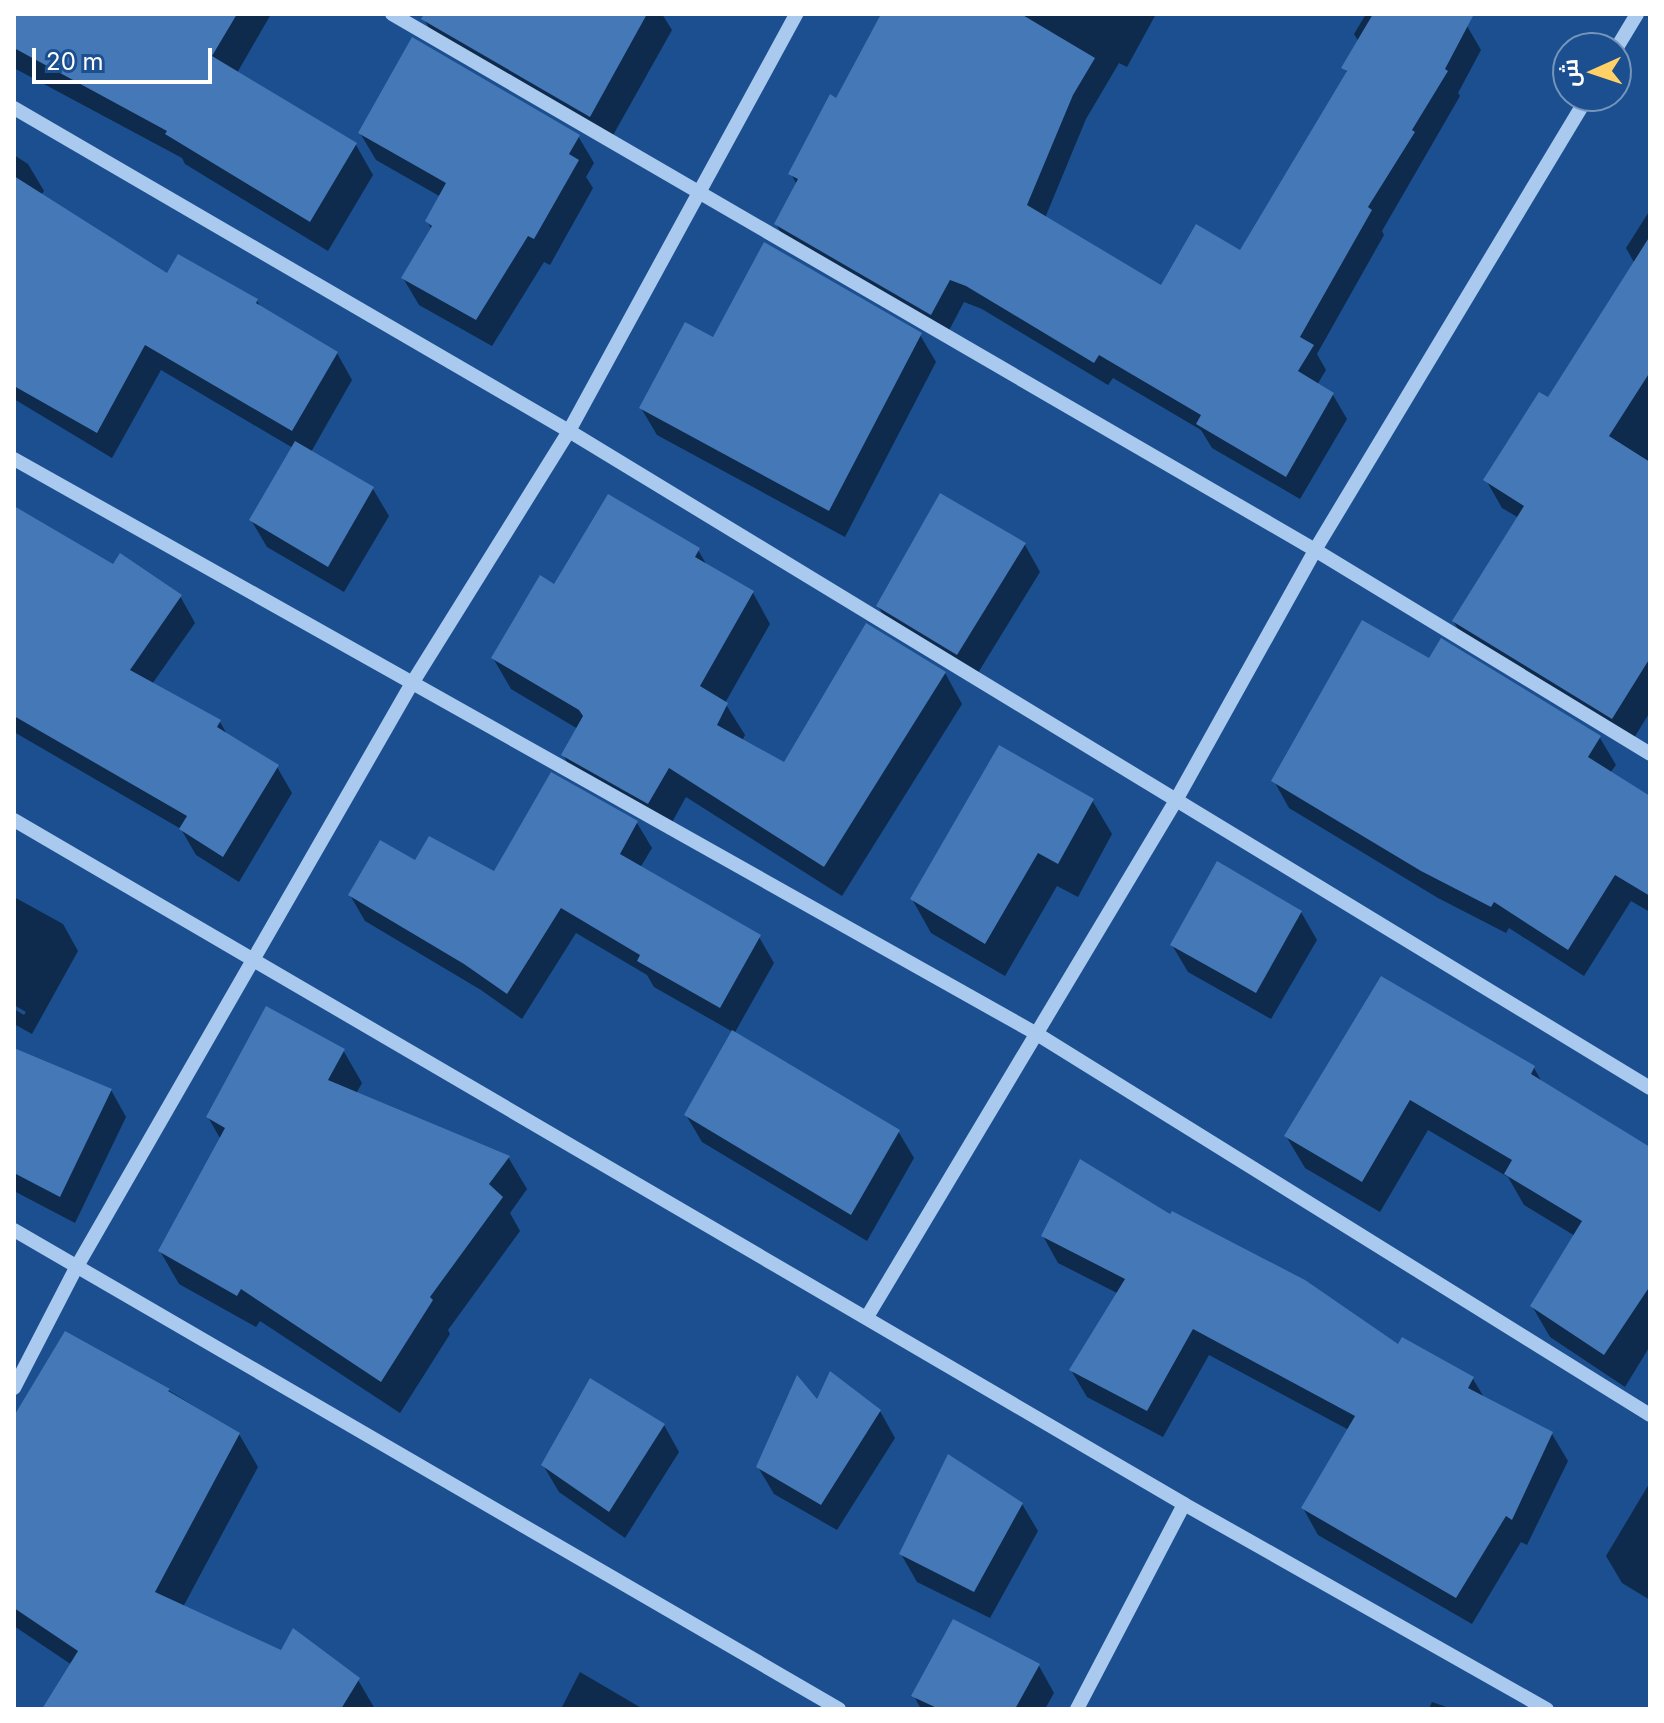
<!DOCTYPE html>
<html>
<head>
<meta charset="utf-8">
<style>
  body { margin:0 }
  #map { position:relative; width:1664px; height:1723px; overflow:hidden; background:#1b4f8f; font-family:Inter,Cairo,sans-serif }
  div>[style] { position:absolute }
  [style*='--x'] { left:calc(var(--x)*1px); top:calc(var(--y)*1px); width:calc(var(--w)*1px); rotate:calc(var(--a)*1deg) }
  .shadow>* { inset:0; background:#0007 }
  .building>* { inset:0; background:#4478b7 }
  .minor>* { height:14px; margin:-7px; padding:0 7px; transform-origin:7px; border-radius:7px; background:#a9c9ee }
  span { translate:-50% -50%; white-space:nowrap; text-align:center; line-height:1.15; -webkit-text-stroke:6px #1b4f8f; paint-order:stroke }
  .frame { position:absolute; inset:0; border:16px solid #fff; pointer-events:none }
  .north { position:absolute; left:1552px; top:32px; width:80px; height:80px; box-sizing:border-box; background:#1b4f8f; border:2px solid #7695bc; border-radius:50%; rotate:267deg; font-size:22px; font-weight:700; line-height:32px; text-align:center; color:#fff }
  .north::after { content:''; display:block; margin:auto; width:28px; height:36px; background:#ffd166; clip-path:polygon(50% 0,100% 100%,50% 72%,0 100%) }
  .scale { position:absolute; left:32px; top:48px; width:180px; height:36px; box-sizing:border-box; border:4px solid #fff; border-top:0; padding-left:10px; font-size:24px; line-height:28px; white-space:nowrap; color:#fff; -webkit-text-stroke:6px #1b4f8f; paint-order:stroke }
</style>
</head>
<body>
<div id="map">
  <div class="shadow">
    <i style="clip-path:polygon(14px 14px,271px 14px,237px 73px,356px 145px,373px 175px,328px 251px,185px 164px,182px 158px,14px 68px)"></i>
    <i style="clip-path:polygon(427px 14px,662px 14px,672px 30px,607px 146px,441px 49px,424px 19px)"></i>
    <i style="clip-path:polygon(884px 14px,1156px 14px,1127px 67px,1119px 63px,1086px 119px,1045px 218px,1162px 287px,1241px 252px,1348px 74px,1344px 68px,1359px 42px,1354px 34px,1366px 14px,1444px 14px,1467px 26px,1481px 50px,1458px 93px,1460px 96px,1382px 231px,1384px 235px,1317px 354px,1326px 370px,1317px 385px,1333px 395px,1347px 419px,1300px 499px,1212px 448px,1201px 430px,1113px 378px,1108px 385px,982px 309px,964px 302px,945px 338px,790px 248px,776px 224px,797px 185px,791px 174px,837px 100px)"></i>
    <i style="clip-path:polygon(360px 133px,578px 136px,594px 163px,586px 177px,593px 188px,550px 265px,544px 262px,492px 346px,419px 305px,403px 278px,432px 230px,427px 221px,441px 197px,376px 160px)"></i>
    <i style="clip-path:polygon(14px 155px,28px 164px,44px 191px,41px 195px,168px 275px,257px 301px,262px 309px,337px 353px,352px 380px,311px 452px,373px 489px,389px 516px,344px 592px,267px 547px,251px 520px,293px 448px,161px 370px,112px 458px,14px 399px)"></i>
    <i style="clip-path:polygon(1650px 210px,1650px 712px,1629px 746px,1470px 650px,1454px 622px,1519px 518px,1502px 508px,1486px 480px,1549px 400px,1635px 264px,1626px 248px)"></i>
    <i style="clip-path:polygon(920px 335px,936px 362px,845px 537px,657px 435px,641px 408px,714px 339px)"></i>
    <i style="clip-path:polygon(941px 496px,1025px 545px,1040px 572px,973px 681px,894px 633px,878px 606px)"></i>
    <i style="clip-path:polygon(14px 523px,180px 596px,195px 623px,152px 684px,220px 722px,228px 736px,277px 767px,292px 793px,239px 882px,196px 855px,181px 829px,14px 732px)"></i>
    <i style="clip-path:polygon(698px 550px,708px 567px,753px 593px,770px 624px,725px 703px,745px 735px,742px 741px,785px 765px,945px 673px,962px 704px,842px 896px,686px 797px,666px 833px,581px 785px,563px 755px,578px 729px,511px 689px,493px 658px,555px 587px)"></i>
    <i style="clip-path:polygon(1429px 661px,1600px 738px,1616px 765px,1610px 773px,1650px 799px,1650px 912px,1631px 901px,1584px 976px,1509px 928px,1506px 933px,1438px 898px,1289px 808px,1274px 781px)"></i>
    <i style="clip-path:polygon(1092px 800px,1112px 834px,1078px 897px,1057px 886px,1005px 976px,931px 933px,912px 899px)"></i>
    <i style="clip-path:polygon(637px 823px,652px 848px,640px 868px,759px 937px,774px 963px,734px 1034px,898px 1131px,914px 1158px,867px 1241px,702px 1142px,686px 1115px,733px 1032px,654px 987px,647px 975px,576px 933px,522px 1019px,481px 990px,365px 921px,350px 895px,416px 863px,494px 874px)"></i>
    <i style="clip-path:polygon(14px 897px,63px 924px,78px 951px,32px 1034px,14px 1024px,14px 1009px,24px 1015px,26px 1012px,14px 1005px)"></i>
    <i style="clip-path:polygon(1301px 912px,1317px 940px,1271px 1019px,1188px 972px,1172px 945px)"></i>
    <i style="clip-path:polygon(1382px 979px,1534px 1068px,1543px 1084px,1650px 1149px,1650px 1346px,1625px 1387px,1550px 1337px,1532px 1306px,1575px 1236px,1524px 1205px,1508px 1177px,1428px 1130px,1380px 1212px,1305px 1168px,1286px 1136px)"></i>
    <i style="clip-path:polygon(343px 1050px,362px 1083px,356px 1094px,508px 1157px,527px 1189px,510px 1213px,520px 1231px,448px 1330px,450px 1334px,400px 1413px,260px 1321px,256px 1327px,179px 1284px,160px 1251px,221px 1140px,208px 1117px)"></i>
    <i style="clip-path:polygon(14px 1062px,111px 1090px,126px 1117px,75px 1223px,14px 1191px)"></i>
    <i style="clip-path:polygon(1043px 1236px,1398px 1347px,1473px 1379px,1485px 1399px,1552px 1434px,1568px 1461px,1527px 1545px,1521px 1542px,1472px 1624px,1318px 1535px,1303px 1508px,1349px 1430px,1209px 1355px,1163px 1437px,1087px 1397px,1071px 1370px,1119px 1294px,1058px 1263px)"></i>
    <i style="clip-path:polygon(168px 1390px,239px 1434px,258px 1467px,183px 1607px,282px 1652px,358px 1680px,375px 1709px,44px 1709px,72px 1665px,14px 1626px,14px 1420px)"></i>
    <i style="clip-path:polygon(818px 1403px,880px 1411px,895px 1438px,837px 1530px,774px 1494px,758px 1467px)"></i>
    <i style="clip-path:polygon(664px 1425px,679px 1452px,625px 1538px,559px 1492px,543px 1465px)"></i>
    <i style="clip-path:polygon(1649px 1484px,1650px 1485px,1650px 1600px,1622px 1583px,1606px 1556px)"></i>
    <i style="clip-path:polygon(1022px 1504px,1038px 1531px,990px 1618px,917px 1582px,901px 1554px)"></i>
    <i style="clip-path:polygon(1039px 1666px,1054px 1693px,1045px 1709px,921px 1709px,914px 1696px)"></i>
    <i style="clip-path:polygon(580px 1672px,643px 1709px,561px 1709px)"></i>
    <i style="clip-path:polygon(1432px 1702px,1452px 1709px,1429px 1709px)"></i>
  </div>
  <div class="building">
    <i style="clip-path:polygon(14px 14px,237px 14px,212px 56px,357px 143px,310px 222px,165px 134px,167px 131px,14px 48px)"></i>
    <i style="clip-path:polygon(424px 14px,647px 14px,590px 117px,421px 19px)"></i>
    <i style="clip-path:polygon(881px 14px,1021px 14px,1095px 58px,1073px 95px,1027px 205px,1161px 285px,1196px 224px,1240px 250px,1347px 71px,1341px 68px,1373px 14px,1474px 14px,1445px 69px,1448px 71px,1412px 130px,1415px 132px,1368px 207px,1372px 210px,1300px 337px,1314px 345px,1298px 371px,1334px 393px,1286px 477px,1196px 424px,1201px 415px,1099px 355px,1094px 363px,966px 286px,950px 280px,931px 315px,774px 224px,798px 179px,788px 174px,830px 94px,836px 98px)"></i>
    <i style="clip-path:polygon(412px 37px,580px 135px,569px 154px,579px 160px,534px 239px,528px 236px,476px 320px,401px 278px,432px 226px,425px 221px,446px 183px,358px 133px)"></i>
    <i style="clip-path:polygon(14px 176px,167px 273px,178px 254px,258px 299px,256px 303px,338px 352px,292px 431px,145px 345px,97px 433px,14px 386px)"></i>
    <i style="clip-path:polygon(1650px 236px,1650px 372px,1609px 436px,1650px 462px,1650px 658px,1612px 719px,1452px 621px,1524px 506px,1483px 480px,1539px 392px,1548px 397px)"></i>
    <i style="clip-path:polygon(764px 242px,922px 333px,829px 511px,639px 408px,685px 322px,713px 337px)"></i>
    <i style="clip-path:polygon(295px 441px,374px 487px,328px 567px,249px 520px)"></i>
    <i style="clip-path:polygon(940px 493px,1026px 543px,957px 655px,876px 606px)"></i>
    <i style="clip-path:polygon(608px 494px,700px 548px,695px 557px,754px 591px,700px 686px,728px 703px,717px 725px,784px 762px,866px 623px,946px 672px,824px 867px,669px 768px,648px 804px,561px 755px,583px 716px,579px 710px,491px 658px,540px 575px,554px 584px)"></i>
    <i style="clip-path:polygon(14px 506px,113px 564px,120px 553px,182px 595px,130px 670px,221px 720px,217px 727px,279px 765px,223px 857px,179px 829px,187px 816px,14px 716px)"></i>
    <i style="clip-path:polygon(1362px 620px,1429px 658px,1441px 638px,1601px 736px,1588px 757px,1650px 796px,1650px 896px,1615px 875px,1568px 950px,1494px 902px,1491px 907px,1421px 871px,1271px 781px)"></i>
    <i style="clip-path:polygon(999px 745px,1094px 799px,1058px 864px,1038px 853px,985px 944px,910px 899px)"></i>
    <i style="clip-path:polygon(551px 772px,638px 821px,620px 854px,761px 935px,720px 1008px,637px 961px,640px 955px,561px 908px,507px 994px,464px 964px,348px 895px,380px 840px,415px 860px,429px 836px,494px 871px)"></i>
    <i style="clip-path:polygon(1217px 861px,1302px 911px,1256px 993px,1170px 945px)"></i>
    <i style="clip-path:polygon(1381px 976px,1535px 1066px,1531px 1074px,1650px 1147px,1650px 1286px,1604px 1355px,1530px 1306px,1582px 1221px,1504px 1174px,1512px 1160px,1410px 1100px,1362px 1182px,1284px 1136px)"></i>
    <i style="clip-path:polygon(266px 1006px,345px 1049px,328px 1080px,510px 1156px,489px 1184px,503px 1197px,430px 1297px,433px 1300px,381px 1382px,241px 1289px,237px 1296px,158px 1251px,225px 1128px,206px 1117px)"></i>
    <i style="clip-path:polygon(732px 1030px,900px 1130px,851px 1215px,684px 1115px)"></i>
    <i style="clip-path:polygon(14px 1048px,112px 1089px,60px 1197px,14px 1173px)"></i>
    <i style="clip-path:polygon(1080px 1159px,1170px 1214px,1172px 1211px,1305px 1280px,1398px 1344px,1402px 1337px,1474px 1377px,1468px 1388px,1553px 1432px,1512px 1520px,1506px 1516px,1456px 1598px,1301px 1508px,1355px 1416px,1193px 1329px,1147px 1411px,1069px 1370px,1125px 1279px,1041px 1236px)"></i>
    <i style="clip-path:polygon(65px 1331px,170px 1389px,168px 1391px,240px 1433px,155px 1592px,281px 1650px,293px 1628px,360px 1678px,341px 1709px,42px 1709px,78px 1651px,14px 1608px,14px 1416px)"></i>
    <i style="clip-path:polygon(830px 1371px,881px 1410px,821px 1505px,756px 1467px,797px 1375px,817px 1399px)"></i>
    <i style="clip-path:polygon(590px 1378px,665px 1424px,609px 1512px,541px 1465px)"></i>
    <i style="clip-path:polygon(948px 1454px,1023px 1503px,974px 1592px,899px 1554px)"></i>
    <i style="clip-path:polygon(953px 1619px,1040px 1664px,1015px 1709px,939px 1709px,911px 1696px)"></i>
  </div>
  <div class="minor">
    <i style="--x:392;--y:14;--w:1067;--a:30.14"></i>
    <i style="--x:1315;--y:550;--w:392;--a:31.3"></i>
    <i style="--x:1616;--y:49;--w:41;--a:-59"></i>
    <i style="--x:14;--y:108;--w:642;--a:30.2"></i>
    <i style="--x:569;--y:431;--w:1265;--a:31.29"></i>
    <i style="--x:14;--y:459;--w:1174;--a:29.34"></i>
    <i style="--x:1037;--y:1034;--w:722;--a:31.86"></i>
    <i style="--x:14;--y:820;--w:1355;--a:30.31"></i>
    <i style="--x:1184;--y:1504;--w:417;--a:29.5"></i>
    <i style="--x:14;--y:1230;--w:954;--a:30.14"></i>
    <i style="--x:867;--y:1317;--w:600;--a:-59.12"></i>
    <i style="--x:1175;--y:802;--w:288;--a:-60.9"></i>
    <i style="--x:1315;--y:550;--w:530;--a:-58.98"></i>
    <i style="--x:14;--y:1388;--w:135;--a:-62.7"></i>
    <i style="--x:76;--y:1268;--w:672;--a:-60.12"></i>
    <i style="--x:411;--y:685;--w:299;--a:-58.1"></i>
    <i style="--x:569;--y:431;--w:475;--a:-61.4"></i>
    <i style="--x:1077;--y:1709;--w:231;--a:-62.4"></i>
  </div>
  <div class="frame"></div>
  <div class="north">ش</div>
  <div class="scale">20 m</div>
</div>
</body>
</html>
